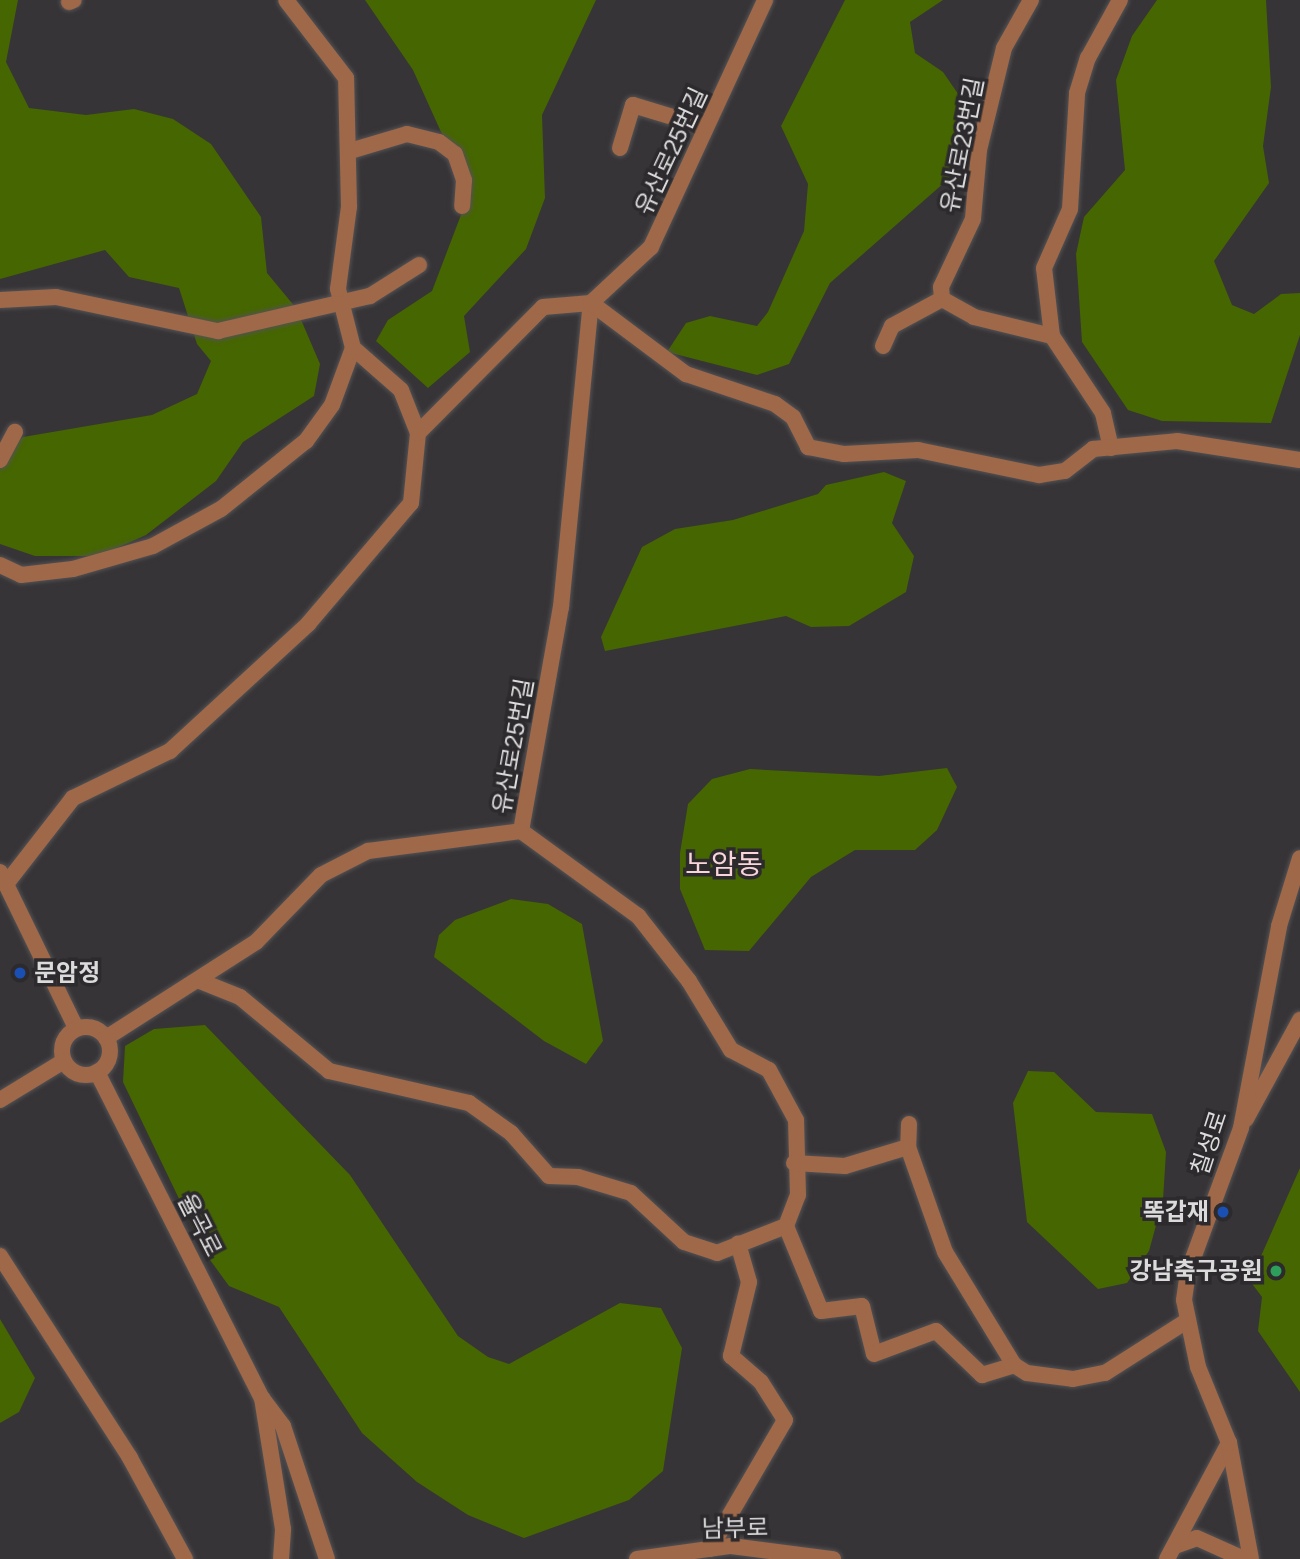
<!DOCTYPE html>
<html>
<head>
<meta charset="utf-8">
<style>
  body { margin:0 }
  #map { position:relative; width:1300px; height:1559px; overflow:hidden; background:#363436; font-family:Helvetica,"Noto Sans KR",sans-serif }
  div>[style] { position:absolute }
  [style*='--x'] { left:calc(var(--x)*1px); top:calc(var(--y)*1px); width:calc(var(--w)*1px); rotate:calc(var(--a)*1deg) }
  .green>* { inset:0; background:#466601 }
  .roads { filter:drop-shadow(0 0 2px #545254) drop-shadow(0 0 2px #545254) }
  .minor>* { height:16px; margin:-8px; padding:0 8px; transform-origin:8px; border-radius:8px; background:#9f6849 }
  .minor>.ring { margin:-8px; padding:0; box-sizing:content-box; background:none; border:16px solid #9f6849; border-radius:50% }
  .dots>* { width:19px; height:19px; translate:-50% -50%; box-sizing:border-box; border:4px solid #2c2a2c; border-radius:50% }
  span { translate:-50% -50%; white-space:nowrap; text-align:center; line-height:1.15; -webkit-text-stroke:7px #2c2a2c; paint-order:stroke }
  .street-label { font-size:24px; color:#dcdbdc }
  .poi-label { font-size:24px; color:#dcdbdc; font-weight:700 }
  .left { translate:0 -50%; text-align:left }
  .right { translate:-100% -50%; text-align:right }
  .quarter-label { font-size:28px; color:#f8d5da }
</style>
</head>
<body>
<div id="map">
  <div class="green">
    <i style="clip-path:polygon(0 0,18px 0,6px 62px,29px 108px,86px 115px,134px 109px,173px 119px,211px 144px,261px 217px,267px 273px,296px 308px,320px 364px,314px 396px,243px 442px,216px 481px,146px 535px,99px 556px,35px 556px,0 544px,0 456px,23px 437px,152px 415px,197px 394px,211px 361px,197px 344px,179px 288px,129px 277px,105px 250px,0 279px)"></i>
    <i style="clip-path:polygon(365px 0,596px 0,542px 115px,545px 198px,526px 249px,464px 316px,470px 352px,428px 388px,376px 341px,388px 320px,432px 291px,464px 207px,460px 174px,413px 70px)"></i>
    <i style="clip-path:polygon(845px 0,943px 0,910px 22px,915px 53px,943px 72px,963px 101px,953px 175px,830px 283px,789px 364px,757px 375px,667px 352px,686px 323px,710px 316px,757px 326px,768px 312px,804px 231px,808px 184px,781px 126px)"></i>
    <i style="clip-path:polygon(1157px 0,1266px 0,1271px 87px,1263px 146px,1269px 183px,1214px 261px,1232px 305px,1254px 314px,1281px 294px,1300px 293px,1300px 335px,1271px 423px,1162px 421px,1128px 410px,1082px 342px,1076px 254px,1084px 217px,1125px 170px,1116px 80px,1132px 36px)"></i>
    <i style="clip-path:polygon(884px 472px,906px 481px,892px 523px,914px 556px,906px 592px,849px 626px,811px 627px,786px 616px,605px 651px,601px 637px,642px 547px,675px 529px,733px 520px,818px 494px,826px 485px)"></i>
    <i style="clip-path:polygon(947px 768px,957px 787px,937px 830px,915px 850px,855px 850px,811px 877px,749px 951px,705px 950px,680px 889px,680px 853px,688px 804px,712px 779px,750px 769px,879px 776px)"></i>
    <i style="clip-path:polygon(511px 899px,548px 904px,582px 924px,603px 1041px,586px 1064px,544px 1041px,434px 957px,439px 935px,455px 920px)"></i>
    <i style="clip-path:polygon(205px 1025px,350px 1175px,458px 1336px,488px 1357px,509px 1364px,620px 1303px,661px 1308px,682px 1348px,663px 1471px,629px 1500px,524px 1538px,468px 1515px,417px 1482px,362px 1433px,279px 1307px,229px 1286px,205px 1253px,123px 1082px,125px 1046px,154px 1029px)"></i>
    <i style="clip-path:polygon(1028px 1071px,1054px 1072px,1096px 1112px,1152px 1114px,1166px 1152px,1163px 1200px,1149px 1251px,1127px 1283px,1098px 1289px,1027px 1222px,1013px 1103px)"></i>
    <i style="clip-path:polygon(1300px 1168px,1300px 1392px,1258px 1331px,1262px 1297px,1250px 1281px)"></i>
    <i style="clip-path:polygon(0 1319px,35px 1378px,19px 1412px,0 1423px)"></i>
  </div>
  <div class="roads">
    <div class="minor">
      <i style="--x:1031;--y:0;--w:55;--a:119.4"></i>
      <i style="--x:1004;--y:48;--w:105;--a:103.8"></i>
      <i style="--x:979;--y:150;--w:69;--a:95"></i>
      <i style="--x:973;--y:219;--w:75;--a:115.2"></i>
      <i style="--x:941;--y:287;--w:12;--a:85"></i>
      <i style="--x:942;--y:299;--w:37;--a:29"></i>
      <i style="--x:974;--y:317;--w:80;--a:13.7"></i>
      <i style="--x:69;--y:2;--w:5;--a:-22"></i>
      <i style="--x:620;--y:148;--w:45;--a:-73.2"></i>
      <i style="--x:633;--y:105;--w:72;--a:16.9"></i>
      <i style="--x:350;--y:151;--w:59;--a:-16.6"></i>
      <i style="--x:407;--y:134;--w:33;--a:14"></i>
      <i style="--x:439;--y:142;--w:20;--a:37"></i>
      <i style="--x:455;--y:154;--w:28;--a:71"></i>
      <i style="--x:464;--y:180;--w:26;--a:94"></i>
      <i style="--x:0;--y:300;--w:56;--a:-3.1"></i>
      <i style="--x:56;--y:297;--w:166;--a:11.9"></i>
      <i style="--x:218;--y:331;--w:156;--a:-13"></i>
      <i style="--x:370;--y:296;--w:58;--a:-32.3"></i>
      <i style="--x:883;--y:346;--w:22;--a:-66"></i>
      <i style="--x:892;--y:326;--w:57;--a:-28.4"></i>
      <i style="--x:418;--y:433;--w:177;--a:-45.2"></i>
      <i style="--x:543;--y:307;--w:48;--a:-4.8"></i>
      <i style="--x:591;--y:303;--w:82;--a:-43"></i>
      <i style="--x:651;--y:247;--w:272;--a:-65.2"></i>
      <i style="--x:1111;--y:448;--w:36;--a:-103"></i>
      <i style="--x:1103;--y:413;--w:92;--a:-123.5"></i>
      <i style="--x:1052;--y:336;--w:68;--a:-96.7"></i>
      <i style="--x:1044;--y:268;--w:64;--a:-66.2"></i>
      <i style="--x:1070;--y:209;--w:116;--a:-86.5"></i>
      <i style="--x:1077;--y:93;--w:37;--a:-73"></i>
      <i style="--x:1088;--y:58;--w:66;--a:-61.1"></i>
      <i style="--x:0;--y:460;--w:32;--a:-62"></i>
      <i style="--x:0;--y:565;--w:23;--a:25"></i>
      <i style="--x:21;--y:575;--w:52;--a:-6.6"></i>
      <i style="--x:73;--y:569;--w:83;--a:-16"></i>
      <i style="--x:153;--y:546;--w:77;--a:-28.6"></i>
      <i style="--x:221;--y:509;--w:109;--a:-38.7"></i>
      <i style="--x:306;--y:441;--w:44;--a:-54.2"></i>
      <i style="--x:332;--y:405;--w:61;--a:-69.8"></i>
      <i style="--x:521;--y:831;--w:228;--a:-79.9"></i>
      <i style="--x:561;--y:607;--w:305;--a:-84.4"></i>
      <i style="--x:591;--y:303;--w:119;--a:36.8"></i>
      <i style="--x:686;--y:374;--w:94;--a:18.6"></i>
      <i style="--x:775;--y:404;--w:22;--a:36"></i>
      <i style="--x:793;--y:417;--w:34;--a:63"></i>
      <i style="--x:808;--y:447;--w:37;--a:11"></i>
      <i style="--x:844;--y:454;--w:74;--a:-3.1"></i>
      <i style="--x:918;--y:450;--w:124;--a:11.7"></i>
      <i style="--x:1039;--y:475;--w:26;--a:-9"></i>
      <i style="--x:1065;--y:471;--w:36;--a:-38"></i>
      <i style="--x:1093;--y:449;--w:84;--a:-5.4"></i>
      <i style="--x:1177;--y:441;--w:124;--a:8.8"></i>
      <i style="--x:0;--y:872;--w:174;--a:64"></i>
      <i style="--x:6;--y:884;--w:109;--a:-52.1"></i>
      <i style="--x:73;--y:798;--w:108;--a:-25.9"></i>
      <i style="--x:170;--y:751;--w:188;--a:-42.6"></i>
      <i style="--x:308;--y:624;--w:159;--a:-49.6"></i>
      <i style="--x:411;--y:503;--w:70;--a:-84.3"></i>
      <i style="--x:418;--y:433;--w:46;--a:-111.6"></i>
      <i style="--x:401;--y:390;--w:64;--a:-138.8"></i>
      <i style="--x:353;--y:348;--w:61;--a:-104.3"></i>
      <i style="--x:338;--y:289;--w:83;--a:-82.4"></i>
      <i style="--x:349;--y:207;--w:129;--a:-91.3"></i>
      <i style="--x:346;--y:78;--w:98;--a:-127.6"></i>
      <i style="--x:200;--y:981;--w:43;--a:21.8"></i>
      <i style="--x:240;--y:997;--w:116;--a:39.7"></i>
      <i style="--x:329;--y:1071;--w:144;--a:12.9"></i>
      <i style="--x:469;--y:1103;--w:52;--a:35.5"></i>
      <i style="--x:511;--y:1133;--w:57;--a:48.5"></i>
      <i style="--x:549;--y:1176;--w:29;--a:2"></i>
      <i style="--x:578;--y:1177;--w:55;--a:16.8"></i>
      <i style="--x:631;--y:1193;--w:72;--a:42.8"></i>
      <i style="--x:684;--y:1242;--w:35;--a:18"></i>
      <i style="--x:717;--y:1253;--w:74;--a:-21.4"></i>
      <i style="--x:786;--y:1226;--w:33;--a:-69"></i>
      <i style="--x:798;--y:1195;--w:75;--a:-91.5"></i>
      <i style="--x:796;--y:1120;--w:57;--a:-118.4"></i>
      <i style="--x:769;--y:1070;--w:43;--a:-152.2"></i>
      <i style="--x:731;--y:1050;--w:81;--a:-121.3"></i>
      <i style="--x:689;--y:981;--w:83;--a:-128.1"></i>
      <i style="--x:638;--y:916;--w:145;--a:-144"></i>
      <i class="ring" style="left:62px;top:1027px;width:32px;height:32px"></i>
      <i style="--x:106;--y:1038;--w:178;--a:-32.6"></i>
      <i style="--x:256;--y:942;--w:93;--a:-45.9"></i>
      <i style="--x:321;--y:875;--w:53;--a:-27.1"></i>
      <i style="--x:368;--y:851;--w:154;--a:-7.4"></i>
      <i style="--x:97;--y:1072;--w:365;--a:63.2"></i>
      <i style="--x:0;--y:1100;--w:75;--a:-31.4"></i>
      <i style="--x:1246;--y:1119;--w:113;--a:-61.4"></i>
      <i style="--x:909;--y:1124;--w:23;--a:92"></i>
      <i style="--x:908;--y:1147;--w:111;--a:70.6"></i>
      <i style="--x:945;--y:1252;--w:132;--a:58.6"></i>
      <i style="--x:1014;--y:1365;--w:15;--a:32"></i>
      <i style="--x:1027;--y:1373;--w:46;--a:7.4"></i>
      <i style="--x:1073;--y:1379;--w:33;--a:-11"></i>
      <i style="--x:1105;--y:1373;--w:95;--a:-32.5"></i>
      <i style="--x:794;--y:1163;--w:51;--a:3.4"></i>
      <i style="--x:845;--y:1166;--w:66;--a:-16.8"></i>
      <i style="--x:786;--y:1226;--w:92;--a:67.6"></i>
      <i style="--x:821;--y:1311;--w:41;--a:-7"></i>
      <i style="--x:862;--y:1306;--w:49;--a:76"></i>
      <i style="--x:874;--y:1354;--w:66;--a:-20.4"></i>
      <i style="--x:936;--y:1331;--w:64;--a:43.7"></i>
      <i style="--x:982;--y:1375;--w:34;--a:-17"></i>
      <i style="--x:0;--y:1256;--w:240;--a:57.2"></i>
      <i style="--x:130;--y:1458;--w:115;--a:61.4"></i>
      <i style="--x:1175;--y:1546;--w:23;--a:-20"></i>
      <i style="--x:1197;--y:1538;--w:51;--a:24.1"></i>
      <i style="--x:710;--y:1549;--w:149;--a:-59.8"></i>
      <i style="--x:785;--y:1420;--w:45;--a:-122.3"></i>
      <i style="--x:761;--y:1382;--w:40;--a:-139"></i>
      <i style="--x:731;--y:1356;--w:76;--a:-76.3"></i>
      <i style="--x:749;--y:1282;--w:40;--a:-106"></i>
      <i style="--x:281;--y:1559;--w:30;--a:-86"></i>
      <i style="--x:283;--y:1529;--w:133;--a:-99.1"></i>
      <i style="--x:262;--y:1398;--w:35;--a:53"></i>
      <i style="--x:283;--y:1426;--w:140;--a:71.7"></i>
      <i style="--x:637;--y:1559;--w:95;--a:-7.9"></i>
      <i style="--x:731;--y:1546;--w:103;--a:7.3"></i>
      <i style="--x:1167;--y:1559;--w:132;--a:-61.9"></i>
      <i style="--x:1251;--y:1559;--w:118;--a:-100.7"></i>
      <i style="--x:1229;--y:1443;--w:82;--a:-112.2"></i>
      <i style="--x:1198;--y:1367;--w:68;--a:-101.8"></i>
      <i style="--x:1184;--y:1300;--w:28;--a:-82"></i>
      <i style="--x:1188;--y:1272;--w:153;--a:-69.8"></i>
      <i style="--x:1241;--y:1128;--w:206;--a:-79.3"></i>
      <i style="--x:1279;--y:926;--w:71;--a:-72.8"></i>
    </div>
  </div>
  <div class="dots">
    <i style="left:20px;top:973px;background:#1a4fb4"></i>
    <i style="left:1223px;top:1212px;background:#1a4fb4"></i>
    <i style="left:1276px;top:1271px;background:#2e9e5b"></i>
  </div>
  <div class="street-label">
    <span style="left:962px;top:145px;rotate:-79deg">유산로23번길</span>
    <span style="left:671px;top:151px;rotate:-65deg">유산로25번길</span>
    <span style="left:513px;top:746px;rotate:-80deg">유산로25번길</span>
    <span style="left:1209px;top:1143px;rotate:-72deg">칠성로</span>
    <span style="left:200px;top:1225px;rotate:63deg">율곡로</span>
    <span style="left:735px;top:1528px;rotate:-1deg">남부로</span>
  </div>
  <div class="poi-label">
    <span class="left" style="left:34px;top:973px">문암정</span>
    <span class="right" style="left:1209px;top:1212px">똑갑재</span>
    <span class="right" style="left:1262px;top:1271px">강남축구공원</span>
  </div>
  <div class="quarter-label">
    <span style="left:724px;top:865px">노암동</span>
  </div>
</div>
</body>
</html>
